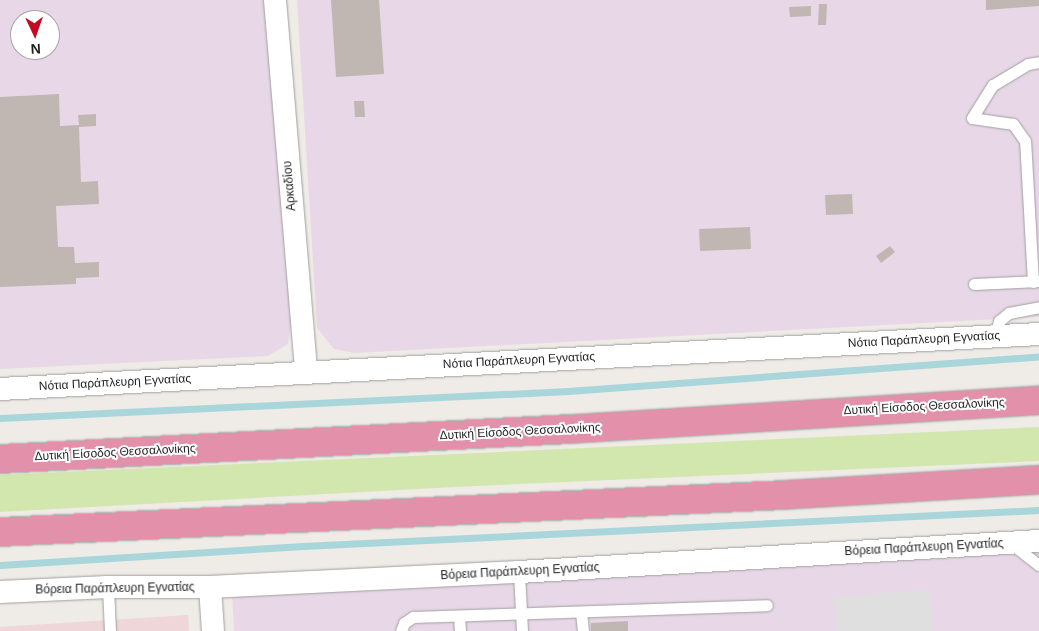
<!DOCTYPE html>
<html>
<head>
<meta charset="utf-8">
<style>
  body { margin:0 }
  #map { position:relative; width:1039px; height:631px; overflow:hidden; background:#efebe6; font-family:Helvetica,sans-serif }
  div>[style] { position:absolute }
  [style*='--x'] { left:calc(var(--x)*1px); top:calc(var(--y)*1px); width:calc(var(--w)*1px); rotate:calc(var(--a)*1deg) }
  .commercial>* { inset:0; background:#efd6d8 }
  .industrial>* { inset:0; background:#e8d8e7 }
  .grass>* { inset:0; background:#d2e7ae }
  .parking>* { inset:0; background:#dfdfdf }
  .stream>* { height:7px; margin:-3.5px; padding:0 3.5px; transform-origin:3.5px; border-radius:3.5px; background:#a8d6db }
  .building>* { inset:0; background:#c0b6b2 }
  .roads { filter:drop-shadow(0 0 1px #a0a0a0) drop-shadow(0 0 1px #a0a0a0) }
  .lane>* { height:11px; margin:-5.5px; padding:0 5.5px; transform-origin:5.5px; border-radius:5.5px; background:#fff }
  .street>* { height:22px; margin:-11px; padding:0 11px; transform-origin:11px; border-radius:11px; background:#fff }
  .highway>* { height:28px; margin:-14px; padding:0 14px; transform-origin:14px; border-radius:14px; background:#e391ab }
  span { translate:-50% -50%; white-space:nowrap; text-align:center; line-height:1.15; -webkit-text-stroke:4px #fff; paint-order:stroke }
  .street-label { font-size:12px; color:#1f1f1f }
  .north { position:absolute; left:10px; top:10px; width:50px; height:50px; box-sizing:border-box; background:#fff; border:1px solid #a5a5a5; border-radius:50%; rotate:177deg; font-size:14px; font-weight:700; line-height:20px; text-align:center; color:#1f1f1f }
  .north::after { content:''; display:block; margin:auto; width:18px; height:22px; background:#c50923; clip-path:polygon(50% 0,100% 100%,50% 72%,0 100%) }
</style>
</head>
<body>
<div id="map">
  <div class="commercial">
    <i style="clip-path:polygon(188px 615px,189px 631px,0 631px,0 627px)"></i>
  </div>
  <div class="industrial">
    <i style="clip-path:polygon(evenodd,0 0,267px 0,292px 317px,288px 344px,268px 356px,0 369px,0 0,20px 20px,50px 20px,50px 50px,20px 50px,20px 20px)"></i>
    <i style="clip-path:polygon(297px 0,1039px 0,1039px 317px,354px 353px,334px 349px,317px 328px)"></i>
    <i style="clip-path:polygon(1039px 552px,1039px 631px,234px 631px,232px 593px)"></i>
  </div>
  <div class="grass">
    <i style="clip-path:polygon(1039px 427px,1039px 461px,454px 487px,0 512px,0 475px)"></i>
  </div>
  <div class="parking">
    <i style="clip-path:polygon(930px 590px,933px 631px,835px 631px,834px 597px)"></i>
  </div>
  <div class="stream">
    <i style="--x:0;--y:418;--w:569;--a:-2.72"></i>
    <i style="--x:568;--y:391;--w:472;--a:-4.2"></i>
    <i style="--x:0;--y:565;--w:304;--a:-3.6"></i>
    <i style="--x:303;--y:546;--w:737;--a:-2.8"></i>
  </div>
  <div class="building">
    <i style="clip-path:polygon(331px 0,379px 0,384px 74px,336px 77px)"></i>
    <i style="clip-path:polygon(986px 0,1039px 0,1039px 6px,986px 10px)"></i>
    <i style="clip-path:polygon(819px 4px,827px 4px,826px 25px,818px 25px)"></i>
    <i style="clip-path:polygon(811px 6px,811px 16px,790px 17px,789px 7px)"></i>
    <i style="clip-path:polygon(59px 94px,60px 126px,79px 125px,78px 115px,96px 114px,96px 126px,79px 127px,81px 182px,98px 181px,99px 204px,56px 206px,58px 247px,74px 247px,75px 263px,99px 262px,99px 277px,76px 278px,76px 284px,0 287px,0 97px)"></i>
    <i style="clip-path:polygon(354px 101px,364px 101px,365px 117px,355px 117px)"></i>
    <i style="clip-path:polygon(852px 194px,853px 214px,826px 215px,825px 195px)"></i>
    <i style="clip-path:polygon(750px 227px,751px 249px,700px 251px,699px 229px)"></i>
    <i style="clip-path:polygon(890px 246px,895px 252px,881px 263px,876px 256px)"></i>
    <i style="clip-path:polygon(628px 621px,628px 631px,591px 631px,591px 623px)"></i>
  </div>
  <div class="roads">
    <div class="lane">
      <i style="--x:1033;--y:282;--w:141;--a:-93.2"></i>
      <i style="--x:1025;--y:141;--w:21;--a:-125"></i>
      <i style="--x:1013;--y:124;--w:41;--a:-171.7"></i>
      <i style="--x:972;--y:118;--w:39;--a:-58"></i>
      <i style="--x:993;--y:85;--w:41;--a:-31"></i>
      <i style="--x:1028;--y:64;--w:11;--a:-10"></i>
      <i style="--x:974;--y:284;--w:65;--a:-2.6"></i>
      <i style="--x:995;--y:336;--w:16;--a:-75"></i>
      <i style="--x:999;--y:321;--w:13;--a:-39"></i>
      <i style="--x:1009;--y:313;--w:31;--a:-11"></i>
      <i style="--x:1013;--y:545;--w:33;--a:38"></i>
      <i style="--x:519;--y:572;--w:59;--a:87.1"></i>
      <i style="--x:108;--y:587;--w:44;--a:87.4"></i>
      <i style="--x:581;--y:612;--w:19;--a:84"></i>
      <i style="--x:459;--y:616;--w:15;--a:86"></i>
      <i style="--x:401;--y:631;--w:9;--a:-69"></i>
      <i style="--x:404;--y:623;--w:11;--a:-34"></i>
      <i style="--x:413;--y:617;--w:354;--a:-1.9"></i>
    </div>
    <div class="street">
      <i style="--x:275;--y:0;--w:373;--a:85.2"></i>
      <i style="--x:0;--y:389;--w:1040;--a:-3.03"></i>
      <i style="--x:210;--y:587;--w:44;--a:86.1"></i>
      <i style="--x:0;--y:592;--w:108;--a:-2.7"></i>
      <i style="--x:108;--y:587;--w:102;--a:0"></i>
      <i style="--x:210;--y:587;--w:309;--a:-2.8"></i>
      <i style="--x:519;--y:572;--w:521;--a:-3.41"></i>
    </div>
    <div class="highway">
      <i style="--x:0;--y:459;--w:572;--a:-3.01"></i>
      <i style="--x:571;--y:429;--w:469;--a:-3.5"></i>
      <i style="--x:0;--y:532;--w:785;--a:-2.7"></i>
      <i style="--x:784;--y:495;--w:255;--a:-3.4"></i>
    </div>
  </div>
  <div class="street-label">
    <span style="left:290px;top:186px;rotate:-95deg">Αρκαδίου</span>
    <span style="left:924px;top:340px;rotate:-3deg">Νότια Παράπλευρη Εγνατίας</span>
    <span style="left:519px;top:361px;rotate:-3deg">Νότια Παράπλευρη Εγνατίας</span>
    <span style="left:115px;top:383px;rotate:-3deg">Νότια Παράπλευρη Εγνατίας</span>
    <span style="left:924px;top:407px;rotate:-3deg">Δυτική Είσοδος Θεσσαλονίκης</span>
    <span style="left:520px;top:432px;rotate:-3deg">Δυτική Είσοδος Θεσσαλονίκης</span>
    <span style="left:115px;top:453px;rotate:-3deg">Δυτική Είσοδος Θεσσαλονίκης</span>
    <span style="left:924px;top:548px;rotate:-3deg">Βόρεια Παράπλευρη Εγνατίας</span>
    <span style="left:520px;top:572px;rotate:-3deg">Βόρεια Παράπλευρη Εγνατίας</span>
    <span style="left:115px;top:589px;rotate:-1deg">Βόρεια Παράπλευρη Εγνατίας</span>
  </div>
  <div class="north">N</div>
</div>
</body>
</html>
